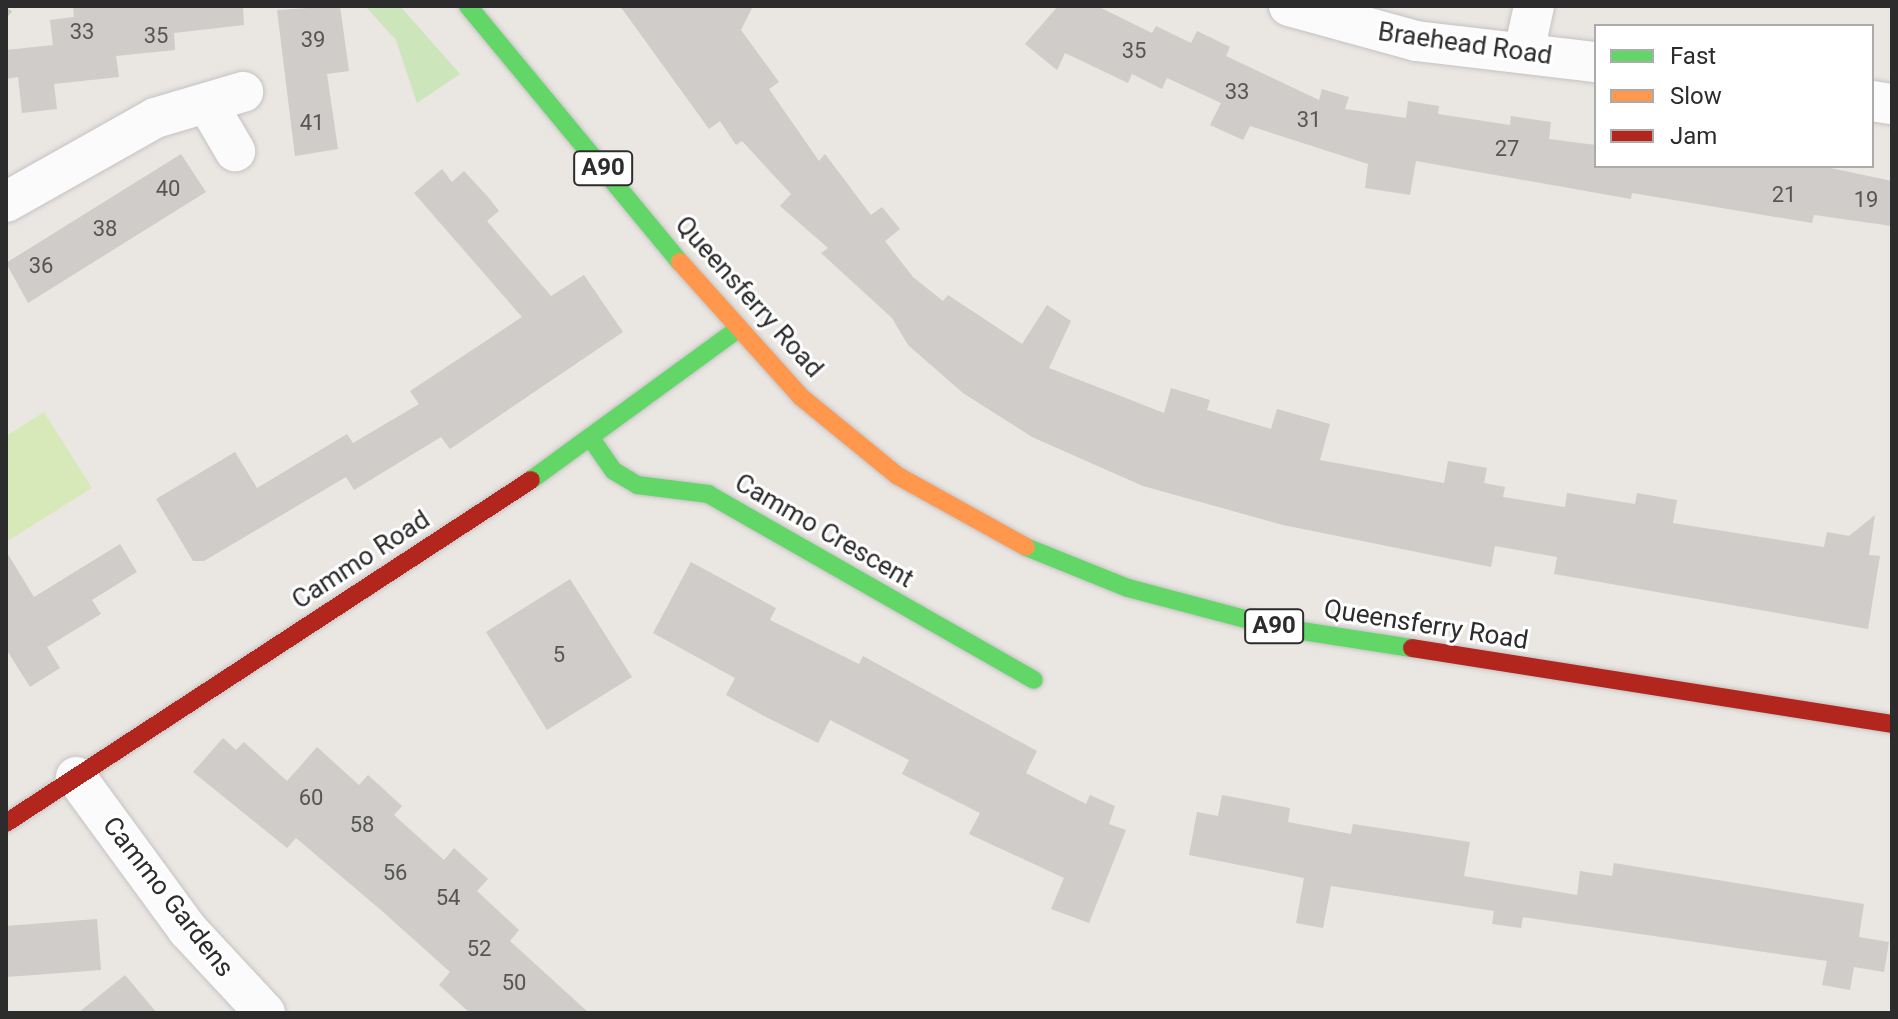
<!DOCTYPE html>
<html>
<head>
<meta charset="utf-8">
<style>
  body { margin:0 }
  #map { position:relative; width:1898px; height:1019px; overflow:hidden; background:#eae6e2; font-family:Roboto,sans-serif }
  div>[style] { position:absolute }
  [style*='--x'] { left:calc(var(--x)*1px); top:calc(var(--y)*1px); width:calc(var(--w)*1px); rotate:calc(var(--a)*1deg) }
  .green>* { inset:0; background:#cde5bb }
  .pitch>* { inset:0; background:#d8e9b9 }
  .building>* { inset:0; background:#cfccc9 }
  .path>* { height:5px; margin-top:-2.5px; transform-origin:0; background:repeating-linear-gradient(90deg,#c8c8c7 0 6px,transparent 0 10px) }
  .roads { filter:drop-shadow(0 0 2px #c4c3c3) drop-shadow(0 0 2px #c4c3c3) }
  .street>* { height:40px; margin:-20px; padding:0 20px; transform-origin:20px; border-radius:20px; background:#fcfbfb }
  .fast>* { height:18px; margin:-9px; padding:0 9px; transform-origin:9px; border-radius:9px; background:#63d668 }
  .slow>* { height:18px; margin:-9px; padding:0 9px; transform-origin:9px; border-radius:9px; background:#ff974d }
  .jam>* { height:18px; margin:-9px; padding:0 9px; transform-origin:9px; border-radius:9px; background:#b3261e }
  span { translate:-50% -50%; white-space:nowrap; text-align:center; line-height:1.15; -webkit-text-stroke:6px #fff; paint-order:stroke }
  .number-label { font-size:22px; color:#565655 }
  .number-label span { -webkit-text-stroke-width:0 }
  .shield-label span { padding:2px 6px; background:#fff; border:2px solid; border-radius:6px; -webkit-text-stroke-width:0 }
  .shield-label { font-size:24px; color:#2c2c2c; font-weight:700 }
  .street-label { font-size:26px; color:#2c2c2c }
  .frame { position:absolute; inset:0; border:8px solid #2c2c2c; pointer-events:none }
  .legend { position:absolute; left:1594px; top:24px; width:280px; height:144px; box-sizing:border-box; background:#fff; border:2px solid #ababab; margin:0; padding:10px 14px; list-style:none; font-size:24px; color:#2c2c2c }
  .legend li { display:flex; align-items:center; gap:16px; height:40px }
  .legend b { width:40px; border:2px solid #ababab }
</style>
</head>
<body>
<div id="map">
  <div class="green">
    <i style="clip-path:polygon(365px 6px,400px 6px,460px 74px,417px 103px,396px 40px)"></i>
  </div>
  <div class="pitch">
    <i style="clip-path:polygon(44px 412px,92px 488px,6px 542px,6px 436px)"></i>
  </div>
  <div class="building">
    <i style="clip-path:polygon(73px 6px,243px 6px,244px 25px,174px 33px,175px 50px,116px 56px,119px 77px,54px 84px,57px 109px,22px 113px,18px 77px,6px 79px,6px 50px,53px 45px,50px 20px,74px 17px)"></i>
    <i style="clip-path:polygon(340px 6px,349px 71px,327px 74px,338px 149px,295px 156px,277px 10px)"></i>
    <i style="clip-path:polygon(620px 6px,753px 6px,741px 30px,779px 82px,769px 89px,819px 161px,825px 154px,871px 215px,882px 207px,900px 229px,885px 241px,913px 277px,943px 301px,948px 295px,1022px 344px,1047px 305px,1071px 321px,1049px 368px,1164px 413px,1171px 388px,1210px 400px,1207px 410px,1271px 429px,1277px 409px,1330px 424px,1320px 460px,1444px 483px,1448px 461px,1487px 468px,1484px 483px,1505px 487px,1503px 497px,1565px 507px,1567px 493px,1635px 504px,1637px 493px,1677px 500px,1673px 523px,1824px 547px,1827px 532px,1849px 536px,1875px 515px,1869px 555px,1880px 556px,1868px 629px,1554px 574px,1557px 557px,1495px 546px,1491px 567px,1283px 525px,1143px 486px,1032px 437px,963px 393px,908px 345px,892px 318px,821px 253px,828px 248px,780px 206px,791px 194px,742px 141px,736px 145px,720px 121px,709px 129px)"></i>
    <i style="clip-path:polygon(1058px 6px,1097px 6px,1152px 33px,1156px 26px,1191px 43px,1197px 31px,1230px 47px,1226px 56px,1319px 100px,1322px 89px,1349px 97px,1345px 109px,1406px 118px,1408px 101px,1439px 106px,1438px 114px,1510px 125px,1511px 116px,1551px 122px,1549px 139px,1596px 145px,1596px 166px,1821px 166px,1892px 181px,1892px 226px,1814px 215px,1812px 223px,1632px 193px,1631px 199px,1416px 161px,1410px 195px,1365px 188px,1368px 164px,1250px 126px,1243px 140px,1210px 125px,1221px 103px,1167px 78px,1162px 89px,1132px 74px,1128px 83px,1065px 53px,1057px 70px,1025px 44px)"></i>
    <i style="clip-path:polygon(181px 154px,206px 192px,28px 303px,6px 263px)"></i>
    <i style="clip-path:polygon(442px 169px,452px 182px,464px 171px,488px 197px,499px 211px,487px 221px,551px 296px,584px 275px,623px 332px,450px 449px,441px 437px,354px 490px,346px 477px,204px 561px,193px 561px,156px 499px,235px 452px,257px 488px,347px 434px,353px 443px,419px 404px,410px 391px,522px 317px,414px 193px)"></i>
    <i style="clip-path:polygon(120px 544px,137px 572px,92px 600px,101px 614px,47px 647px,60px 668px,30px 687px,6px 649px,6px 551px,34px 597px)"></i>
    <i style="clip-path:polygon(691px 562px,776px 608px,770px 620px,859px 664px,863px 656px,1037px 751px,1026px 773px,1086px 804px,1090px 795px,1115px 806px,1109px 824px,1126px 830px,1089px 923px,1051px 909px,1064px 878px,969px 834px,980px 813px,902px 774px,909px 760px,830px 720px,818px 743px,766px 717px,726px 695px,735px 678px,653px 633px)"></i>
    <i style="clip-path:polygon(570px 579px,632px 677px,547px 730px,486px 632px)"></i>
    <i style="clip-path:polygon(223px 738px,236px 750px,244px 742px,287px 781px,317px 747px,359px 785px,368px 775px,402px 806px,394px 815px,444px 860px,454px 848px,488px 879px,477px 891px,519px 930px,510px 941px,589px 1013px,470px 1013px,439px 985px,450px 972px,382px 911px,296px 838px,287px 848px,193px 772px)"></i>
    <i style="clip-path:polygon(1222px 795px,1290px 808px,1288px 822px,1351px 834px,1353px 824px,1470px 842px,1464px 876px,1577px 895px,1580px 871px,1612px 876px,1614px 863px,1864px 904px,1859px 937px,1889px 942px,1884px 972px,1854px 967px,1850px 990px,1822px 985px,1827px 961px,1523px 917px,1521px 928px,1492px 924px,1494px 911px,1331px 886px,1323px 928px,1296px 923px,1304px 878px,1189px 855px,1197px 812px,1218px 816px)"></i>
    <i style="clip-path:polygon(97px 919px,101px 970px,6px 977px,6px 926px)"></i>
    <i style="clip-path:polygon(125px 975px,157px 1013px,78px 1013px)"></i>
  </div>
  <div class="path">
    <i style="--x:6;--y:14;--w:11;--a:-49"></i>
  </div>
  <div class="roads">
    <div class="street">
      <i style="--x:1289;--y:6;--w:132;--a:15.4"></i>
      <i style="--x:1416;--y:41;--w:181;--a:6.7"></i>
      <i style="--x:1524;--y:52;--w:47;--a:-77.7"></i>
      <i style="--x:1872;--y:101;--w:20;--a:9"></i>
      <i style="--x:207;--y:103;--w:56;--a:59.7"></i>
      <i style="--x:6;--y:202;--w:171;--a:-29.4"></i>
      <i style="--x:155;--y:118;--w:92;--a:-16.5"></i>
      <i style="--x:76;--y:777;--w:190;--a:53.8"></i>
      <i style="--x:188;--y:930;--w:113;--a:47.1"></i>
    </div>
    <div class="fast">
      <i style="--x:468;--y:6;--w:332;--a:50.4"></i>
      <i style="--x:592;--y:440;--w:38;--a:55"></i>
      <i style="--x:614;--y:471;--w:27;--a:31"></i>
      <i style="--x:637;--y:485;--w:72;--a:7.2"></i>
      <i style="--x:708;--y:494;--w:375;--a:29.7"></i>
      <i style="--x:531;--y:480;--w:255;--a:-36.1"></i>
      <i style="--x:1026;--y:547;--w:110;--a:21.9"></i>
      <i style="--x:1128;--y:588;--w:153;--a:14.8"></i>
      <i style="--x:1276;--y:627;--w:138;--a:8.8"></i>
    </div>
    <div class="slow">
      <i style="--x:680;--y:262;--w:181;--a:48.1"></i>
      <i style="--x:801;--y:397;--w:125;--a:39.2"></i>
      <i style="--x:898;--y:476;--w:146;--a:29"></i>
    </div>
    <div class="jam">
      <i style="--x:1412;--y:648;--w:486;--a:9"></i>
      <i style="--x:6;--y:823;--w:627;--a:-33.16"></i>
    </div>
  </div>
  <div class="number-label">
    <span style="left:82px;top:32px">33</span>
    <span style="left:156px;top:36px">35</span>
    <span style="left:313px;top:40px">39</span>
    <span style="left:1134px;top:51px">35</span>
    <span style="left:1237px;top:92px">33</span>
    <span style="left:1309px;top:120px">31</span>
    <span style="left:312px;top:123px">41</span>
    <span style="left:1507px;top:149px">27</span>
    <span style="left:168px;top:189px">40</span>
    <span style="left:1784px;top:195px">21</span>
    <span style="left:1866px;top:200px">19</span>
    <span style="left:105px;top:229px">38</span>
    <span style="left:41px;top:266px">36</span>
    <span style="left:559px;top:655px">5</span>
    <span style="left:311px;top:798px">60</span>
    <span style="left:362px;top:825px">58</span>
    <span style="left:395px;top:873px">56</span>
    <span style="left:448px;top:898px">54</span>
    <span style="left:479px;top:949px">52</span>
    <span style="left:514px;top:983px">50</span>
  </div>
  <div class="shield-label">
    <span style="left:603px;top:168px">A90</span>
    <span style="left:1274px;top:626px">A90</span>
  </div>
  <div class="street-label">
    <span style="left:1465px;top:44px;rotate:8deg">Braehead Road</span>
    <span style="left:749px;top:297px;rotate:48deg">Queensferry Road</span>
    <span style="left:824px;top:531px;rotate:30deg">Cammo Crescent</span>
    <span style="left:361px;top:560px;rotate:-33deg">Cammo Road</span>
    <span style="left:1426px;top:625px;rotate:9deg">Queensferry Road</span>
    <span style="left:168px;top:897px;rotate:52deg">Cammo Gardens</span>
  </div>
  <div class="frame"></div>
  <ul class="legend">
  <li><b style="height:10px;background:#63d668"></b>Fast</li>
  <li><b style="height:10px;background:#ff974d"></b>Slow</li>
  <li><b style="height:10px;background:#b3261e"></b>Jam</li>
  </ul>
</div>
</body>
</html>
